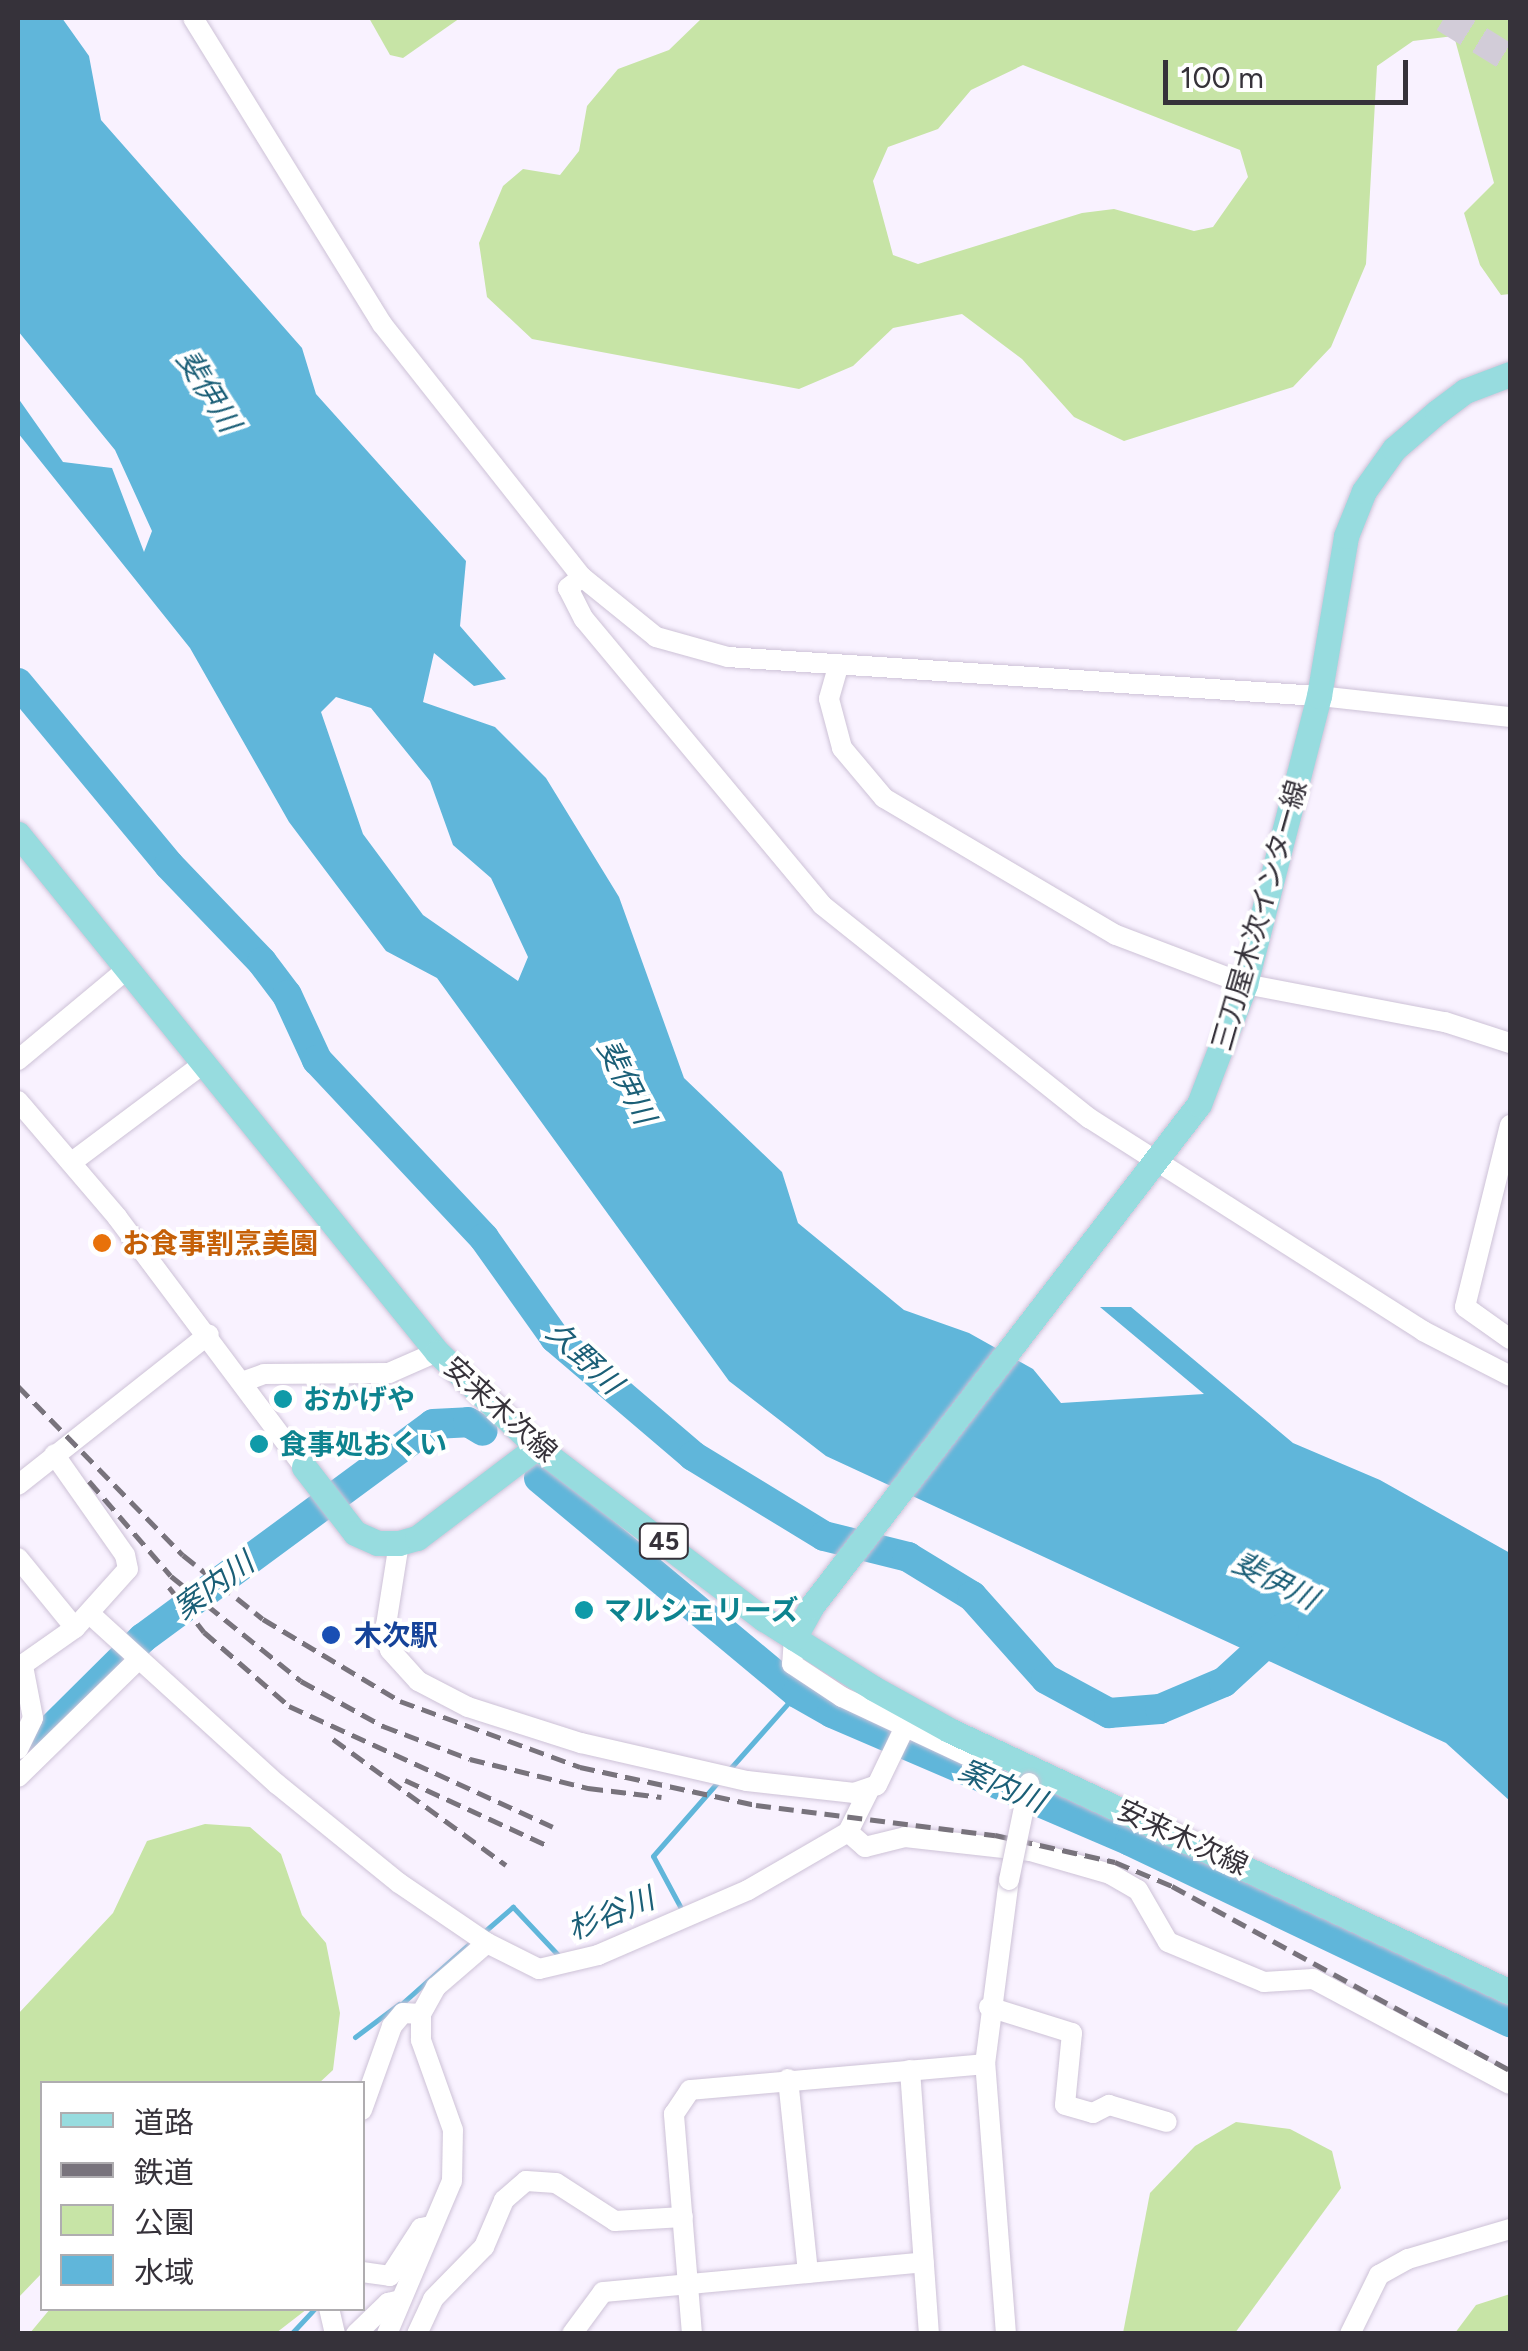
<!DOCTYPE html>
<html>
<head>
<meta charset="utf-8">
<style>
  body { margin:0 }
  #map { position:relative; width:1528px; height:2351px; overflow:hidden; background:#f9f2ff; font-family:Figtree,"Noto Sans JP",sans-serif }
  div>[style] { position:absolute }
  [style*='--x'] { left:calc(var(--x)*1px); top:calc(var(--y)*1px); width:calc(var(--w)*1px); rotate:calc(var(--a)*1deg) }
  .green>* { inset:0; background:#c7e4a6 }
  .water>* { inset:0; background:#60b6da }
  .stream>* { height:5px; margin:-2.5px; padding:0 2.5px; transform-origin:2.5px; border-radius:2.5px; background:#60b6da }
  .river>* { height:30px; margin:-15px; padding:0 15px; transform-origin:15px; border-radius:15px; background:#60b6da }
  .highway-tunnel>* { height:28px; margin-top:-14px; transform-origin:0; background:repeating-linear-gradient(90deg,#d2ccd8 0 28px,transparent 0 42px) }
  .roads { filter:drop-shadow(0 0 2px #cdc2d7) drop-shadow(0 0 2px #cdc2d7) }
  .minor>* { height:20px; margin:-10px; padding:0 10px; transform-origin:10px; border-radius:10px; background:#fff }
  .major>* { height:25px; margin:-12.5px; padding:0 12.5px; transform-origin:12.5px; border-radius:12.5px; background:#97dcdf }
  .rail>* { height:5px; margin-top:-2.5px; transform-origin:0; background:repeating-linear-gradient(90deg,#78737c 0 15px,transparent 0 23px) }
  .bridges { filter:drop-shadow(0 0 2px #cdc2d7) drop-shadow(0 0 2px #cdc2d7) }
  .minor-bridge>* { height:20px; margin:-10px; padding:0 10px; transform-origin:10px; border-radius:10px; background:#fff }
  .dots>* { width:28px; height:28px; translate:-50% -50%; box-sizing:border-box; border:5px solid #fff; border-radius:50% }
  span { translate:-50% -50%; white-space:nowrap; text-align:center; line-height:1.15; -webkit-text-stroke:8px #fff; paint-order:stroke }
  .shield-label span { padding:2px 8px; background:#fff; border:2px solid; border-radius:8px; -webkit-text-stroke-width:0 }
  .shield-label { font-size:25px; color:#36323a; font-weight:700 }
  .street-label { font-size:28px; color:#36323a }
  .food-label { font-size:28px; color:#c56008; font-weight:700 }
  .left { translate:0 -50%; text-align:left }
  .culture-label { font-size:28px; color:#0d838f; font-weight:700 }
  .transit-label { font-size:28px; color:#164399; font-weight:700 }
  .water-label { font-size:30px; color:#1b5f77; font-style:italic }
  .frame { position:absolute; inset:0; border:20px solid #36323a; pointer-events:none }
  .legend { position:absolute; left:40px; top:2081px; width:325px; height:230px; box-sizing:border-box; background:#fff; border:2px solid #afadb0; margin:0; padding:12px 18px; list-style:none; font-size:30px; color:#36323a }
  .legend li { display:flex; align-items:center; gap:20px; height:50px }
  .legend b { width:50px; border:2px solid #afadb0 }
  .scale { position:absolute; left:1163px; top:60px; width:245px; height:45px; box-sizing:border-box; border:5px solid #36323a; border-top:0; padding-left:12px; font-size:30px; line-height:35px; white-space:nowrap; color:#36323a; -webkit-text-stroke:8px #fff; paint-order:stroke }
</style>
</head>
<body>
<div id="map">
  <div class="green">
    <i style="clip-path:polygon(369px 18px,460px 18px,403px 58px,390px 55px)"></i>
    <i style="clip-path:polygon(evenodd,702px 18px,1510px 18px,1510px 294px,1501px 295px,1480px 265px,1464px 213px,1494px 183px,1454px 36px,1413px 41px,1377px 66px,1366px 264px,1331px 347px,1293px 387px,1124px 441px,1074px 417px,1022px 359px,962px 314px,893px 328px,853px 366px,799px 389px,532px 339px,487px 297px,479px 243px,503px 186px,523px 169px,560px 175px,579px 151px,587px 106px,618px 69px,669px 50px,702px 18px,1023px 65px,1240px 150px,1248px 177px,1213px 227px,1194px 231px,1114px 209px,1082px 213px,918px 264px,893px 255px,873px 181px,888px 147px,938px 129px,971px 90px,1023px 65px)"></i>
    <i style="clip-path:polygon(205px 1824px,250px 1827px,281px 1854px,302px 1915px,326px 1943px,340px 2013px,333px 2070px,318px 2084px,42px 2084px,42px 2273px,18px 2298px,18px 2014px,113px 1913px,147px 1841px)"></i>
    <i style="clip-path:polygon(1236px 2122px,1290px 2129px,1332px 2151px,1341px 2188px,1235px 2333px,1123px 2333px,1150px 2193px,1195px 2146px)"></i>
    <i style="clip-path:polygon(1510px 2294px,1510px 2333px,1455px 2333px,1476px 2305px)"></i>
    <i style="clip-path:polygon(50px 2309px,50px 2308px,307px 2309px,276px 2333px,30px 2333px)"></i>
  </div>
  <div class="water">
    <i style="clip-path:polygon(evenodd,18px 18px,62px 18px,89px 56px,101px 120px,302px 348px,316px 394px,466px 561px,460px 626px,506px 679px,474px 686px,434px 653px,423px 702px,495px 727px,546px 778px,619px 897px,684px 1078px,782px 1172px,798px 1223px,904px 1310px,969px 1333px,1033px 1369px,1061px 1403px,1204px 1394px,1100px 1307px,1131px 1307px,1293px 1443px,1380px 1480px,1510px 1553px,1510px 1801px,1446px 1743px,826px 1456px,729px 1381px,437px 978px,386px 951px,289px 822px,190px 648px,18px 433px,18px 398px,63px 462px,112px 468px,144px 552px,152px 531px,115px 450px,18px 331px,18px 18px,336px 697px,371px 708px,430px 781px,453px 845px,491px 878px,528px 957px,518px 981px,423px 915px,363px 834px,321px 712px,336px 697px)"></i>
  </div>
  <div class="stream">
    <i style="--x:728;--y:1771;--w:104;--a:-48.5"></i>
    <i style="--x:682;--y:1910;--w:61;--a:-118.2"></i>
    <i style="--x:653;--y:1856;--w:97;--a:-48.8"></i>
    <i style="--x:485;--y:1931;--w:37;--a:-41"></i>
    <i style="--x:513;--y:1907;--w:69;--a:46.8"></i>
    <i style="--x:398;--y:2007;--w:96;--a:-41.6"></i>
    <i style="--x:355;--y:2037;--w:55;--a:-36.9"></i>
    <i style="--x:291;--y:2334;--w:35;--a:-47"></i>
  </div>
  <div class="river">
    <i style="--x:18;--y:683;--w:236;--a:50.3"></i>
    <i style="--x:169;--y:865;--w:134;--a:46.2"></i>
    <i style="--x:262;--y:962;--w:41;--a:52.9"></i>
    <i style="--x:287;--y:995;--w:72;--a:65.2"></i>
    <i style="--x:317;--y:1060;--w:244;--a:46.8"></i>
    <i style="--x:484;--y:1238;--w:123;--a:54.6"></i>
    <i style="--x:555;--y:1338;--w:182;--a:40.5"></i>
    <i style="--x:693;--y:1456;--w:153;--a:31.4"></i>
    <i style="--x:824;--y:1536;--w:87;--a:14"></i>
    <i style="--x:908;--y:1557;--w:75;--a:31.4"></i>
    <i style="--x:972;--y:1596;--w:111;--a:48.3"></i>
    <i style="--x:1046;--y:1679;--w:72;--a:28.4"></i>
    <i style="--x:1109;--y:1713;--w:51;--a:-4.5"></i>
    <i style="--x:1160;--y:1709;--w:69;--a:-22.9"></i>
    <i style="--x:1224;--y:1682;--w:81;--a:-42.5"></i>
    <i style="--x:539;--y:1478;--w:336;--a:39.8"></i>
    <i style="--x:797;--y:1693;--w:40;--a:29.7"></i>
    <i style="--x:832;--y:1713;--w:324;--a:23.2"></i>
    <i style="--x:1130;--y:1841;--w:421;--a:25.5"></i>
    <i style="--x:18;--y:1762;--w:176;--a:-44.8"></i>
    <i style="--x:143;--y:1638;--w:360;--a:-36.4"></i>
    <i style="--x:433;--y:1424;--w:35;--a:-3"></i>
    <i style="--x:468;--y:1422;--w:17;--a:31"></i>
  </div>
  <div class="highway-tunnel">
    <i style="--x:1444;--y:18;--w:78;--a:31.8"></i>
  </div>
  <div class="roads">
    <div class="minor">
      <i style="--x:193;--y:18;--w:360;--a:58.3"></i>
      <i style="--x:382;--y:324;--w:323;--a:51.7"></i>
      <i style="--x:582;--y:577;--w:95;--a:39"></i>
      <i style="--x:656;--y:637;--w:75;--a:15.5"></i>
      <i style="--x:728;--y:657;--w:592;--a:3.78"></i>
      <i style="--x:1319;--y:696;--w:192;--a:6.3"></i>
      <i style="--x:582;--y:577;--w:18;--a:142"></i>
      <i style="--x:568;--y:588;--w:35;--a:63"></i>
      <i style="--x:584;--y:619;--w:372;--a:50.2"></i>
      <i style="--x:822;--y:905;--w:342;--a:38.6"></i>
      <i style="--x:1089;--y:1118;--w:396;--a:32.5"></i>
      <i style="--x:1423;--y:1331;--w:98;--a:27.3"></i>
      <i style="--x:838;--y:667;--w:33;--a:106"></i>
      <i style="--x:829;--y:699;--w:51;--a:75.1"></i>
      <i style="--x:842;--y:748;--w:65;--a:50"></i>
      <i style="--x:884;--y:798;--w:269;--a:30.6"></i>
      <i style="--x:1116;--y:935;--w:138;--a:20.8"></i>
      <i style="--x:1245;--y:984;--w:204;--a:10.8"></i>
      <i style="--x:1445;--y:1022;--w:68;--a:17.9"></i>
      <i style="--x:18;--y:1060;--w:141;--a:-39.8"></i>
      <i style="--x:18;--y:1101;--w:153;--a:49.5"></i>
      <i style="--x:117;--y:1217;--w:312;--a:53.2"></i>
      <i style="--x:1510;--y:1125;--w:187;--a:103.9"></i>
      <i style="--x:1465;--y:1307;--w:55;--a:35.4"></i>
      <i style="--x:72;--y:1162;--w:164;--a:-36.8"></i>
      <i style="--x:245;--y:1381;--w:20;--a:-20"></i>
      <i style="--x:264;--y:1374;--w:125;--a:-0.5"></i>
      <i style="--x:389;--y:1373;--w:52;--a:-23.6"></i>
      <i style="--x:18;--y:1485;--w:243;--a:-38.3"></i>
      <i style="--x:399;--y:1543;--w:83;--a:99"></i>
      <i style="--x:386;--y:1625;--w:25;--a:81"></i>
      <i style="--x:390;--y:1650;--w:42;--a:47.9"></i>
      <i style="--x:418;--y:1681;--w:56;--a:27.5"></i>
      <i style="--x:468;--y:1707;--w:119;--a:17.7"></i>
      <i style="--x:581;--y:1743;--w:170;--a:12.9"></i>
      <i style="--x:747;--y:1781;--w:108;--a:6.4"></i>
      <i style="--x:854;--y:1793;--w:24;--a:-19"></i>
      <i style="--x:877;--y:1785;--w:62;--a:-64.3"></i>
      <i style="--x:18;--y:1558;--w:90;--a:50.8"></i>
      <i style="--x:90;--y:1614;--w:253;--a:42.3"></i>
      <i style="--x:277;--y:1784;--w:157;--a:39.1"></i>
      <i style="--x:399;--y:1883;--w:107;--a:34.3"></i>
      <i style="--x:487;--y:1943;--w:58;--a:26.6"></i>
      <i style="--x:539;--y:1969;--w:61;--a:-13.3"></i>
      <i style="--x:598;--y:1955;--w:163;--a:-23.4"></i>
      <i style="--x:748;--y:1890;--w:116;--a:-30.1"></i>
      <i style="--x:848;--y:1832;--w:45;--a:-63.4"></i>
      <i style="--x:794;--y:1638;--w:26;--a:94"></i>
      <i style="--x:792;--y:1664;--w:60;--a:33.4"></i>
      <i style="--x:842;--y:1697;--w:160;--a:25.1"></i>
      <i style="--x:987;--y:1765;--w:17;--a:-36"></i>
      <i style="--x:18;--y:1668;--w:70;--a:-35.1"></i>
      <i style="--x:75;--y:1628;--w:79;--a:-48.1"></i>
      <i style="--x:128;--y:1569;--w:14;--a:-102"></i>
      <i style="--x:125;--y:1555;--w:123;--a:-125.1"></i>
      <i style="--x:18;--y:1749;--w:34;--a:-64"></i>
      <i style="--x:33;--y:1718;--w:53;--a:-100.9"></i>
      <i style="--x:18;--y:1777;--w:169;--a:-44.3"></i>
      <i style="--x:848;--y:1832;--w:23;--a:41"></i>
      <i style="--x:865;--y:1847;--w:41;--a:-14"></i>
      <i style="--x:905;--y:1837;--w:126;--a:6.4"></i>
      <i style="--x:1030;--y:1851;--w:83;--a:16"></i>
      <i style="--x:1110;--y:1874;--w:32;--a:30"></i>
      <i style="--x:1138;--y:1890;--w:60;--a:60"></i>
      <i style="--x:1168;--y:1942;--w:104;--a:22.6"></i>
      <i style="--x:1264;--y:1982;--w:49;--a:-3.5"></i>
      <i style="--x:1313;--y:1979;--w:223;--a:28.1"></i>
      <i style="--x:989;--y:2007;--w:87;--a:17.4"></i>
      <i style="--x:1072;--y:2033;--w:72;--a:95.6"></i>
      <i style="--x:1065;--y:2105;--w:29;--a:16"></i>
      <i style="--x:1093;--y:2113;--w:18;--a:-27"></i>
      <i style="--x:1109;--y:2105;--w:60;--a:16.3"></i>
      <i style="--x:910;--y:2070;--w:265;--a:85.9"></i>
      <i style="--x:788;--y:2079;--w:195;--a:84.1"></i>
      <i style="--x:362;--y:2110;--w:89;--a:-70.3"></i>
      <i style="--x:392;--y:2026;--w:17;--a:-50"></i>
      <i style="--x:403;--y:2013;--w:18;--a:3"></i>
      <i style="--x:362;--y:2272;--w:28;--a:8"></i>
      <i style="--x:390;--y:2276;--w:57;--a:-57.1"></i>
      <i style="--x:421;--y:2228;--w:10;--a:-11"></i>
      <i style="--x:329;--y:2308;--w:27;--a:77"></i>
      <i style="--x:356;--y:2334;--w:45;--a:-44.1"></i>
      <i style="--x:388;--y:2303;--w:13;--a:-13"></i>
      <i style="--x:387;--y:2334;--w:166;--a:-67"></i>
      <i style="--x:452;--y:2181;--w:51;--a:-88.9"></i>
      <i style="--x:453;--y:2130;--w:96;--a:-109.6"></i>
      <i style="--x:421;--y:2040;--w:26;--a:-90"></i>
      <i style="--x:421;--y:2014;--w:31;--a:-61"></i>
      <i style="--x:436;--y:1987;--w:67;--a:-40.8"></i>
      <i style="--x:417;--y:2334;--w:38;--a:-65"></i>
      <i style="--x:433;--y:2299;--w:73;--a:-45.6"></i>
      <i style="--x:484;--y:2247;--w:51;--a:-66.9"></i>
      <i style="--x:504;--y:2200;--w:29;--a:-41"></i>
      <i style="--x:526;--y:2181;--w:30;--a:4"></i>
      <i style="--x:556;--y:2183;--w:70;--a:32.8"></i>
      <i style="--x:615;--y:2221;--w:68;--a:-3.4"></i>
      <i style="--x:572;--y:2334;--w:52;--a:-53.6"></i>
      <i style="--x:603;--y:2292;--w:322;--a:-5.3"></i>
      <i style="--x:692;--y:2334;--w:221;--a:-94.7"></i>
      <i style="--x:674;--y:2114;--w:29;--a:-56"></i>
      <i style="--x:690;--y:2090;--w:296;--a:-5"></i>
      <i style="--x:1006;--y:2334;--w:271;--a:-94.4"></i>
      <i style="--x:985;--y:2064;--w:186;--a:-82.6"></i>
      <i style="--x:1350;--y:2334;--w:66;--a:-63.8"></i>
      <i style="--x:1379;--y:2275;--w:33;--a:-29"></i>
      <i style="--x:1408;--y:2259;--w:106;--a:-16.4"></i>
    </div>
    <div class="major">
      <i style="--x:18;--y:834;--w:666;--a:51.03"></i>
      <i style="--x:437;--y:1352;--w:138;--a:43.5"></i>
      <i style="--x:537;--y:1447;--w:285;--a:37.2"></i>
      <i style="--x:764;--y:1619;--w:129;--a:32.3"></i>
      <i style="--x:873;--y:1688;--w:87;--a:28.9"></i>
      <i style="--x:949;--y:1730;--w:619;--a:25.03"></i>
      <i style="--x:304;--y:1467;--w:83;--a:52.3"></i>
      <i style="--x:355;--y:1533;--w:24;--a:24"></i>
      <i style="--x:377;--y:1543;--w:22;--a:0"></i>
      <i style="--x:399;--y:1543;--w:19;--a:-16"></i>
      <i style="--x:417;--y:1538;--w:151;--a:-37.2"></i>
      <i style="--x:794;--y:1638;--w:35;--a:-61"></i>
      <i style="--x:811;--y:1607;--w:635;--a:-52.35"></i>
      <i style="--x:1199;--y:1104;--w:129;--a:-69"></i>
      <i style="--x:1245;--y:984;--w:297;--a:-75.6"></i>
      <i style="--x:1319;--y:696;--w:162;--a:-80.4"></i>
      <i style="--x:1346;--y:536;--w:48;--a:-68.2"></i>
      <i style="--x:1364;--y:491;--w:52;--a:-54.5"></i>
      <i style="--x:1394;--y:449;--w:57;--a:-40.7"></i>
      <i style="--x:1437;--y:412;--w:35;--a:-37"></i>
      <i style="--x:1465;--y:391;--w:48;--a:-20.7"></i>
    </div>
  </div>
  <div class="rail">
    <i style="--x:18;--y:1386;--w:236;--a:45.7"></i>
    <i style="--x:183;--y:1555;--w:102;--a:38.7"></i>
    <i style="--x:263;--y:1619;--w:160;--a:30.9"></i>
    <i style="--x:400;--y:1701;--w:192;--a:20.1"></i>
    <i style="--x:580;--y:1767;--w:180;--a:12.2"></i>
    <i style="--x:756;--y:1805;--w:241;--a:7.2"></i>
    <i style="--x:995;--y:1835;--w:123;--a:12.7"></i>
    <i style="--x:1115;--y:1862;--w:62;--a:22.8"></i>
    <i style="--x:1172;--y:1886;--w:385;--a:28.6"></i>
    <i style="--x:89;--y:1481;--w:125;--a:49.2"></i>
    <i style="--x:171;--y:1576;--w:167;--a:38.9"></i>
    <i style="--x:301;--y:1681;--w:94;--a:28.8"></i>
    <i style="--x:383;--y:1726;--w:93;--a:20.8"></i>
    <i style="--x:470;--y:1759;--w:122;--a:13.8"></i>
    <i style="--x:588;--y:1788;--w:74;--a:7"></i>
    <i style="--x:169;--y:1587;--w:57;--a:52.1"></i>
    <i style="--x:204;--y:1632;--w:113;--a:41"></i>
    <i style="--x:289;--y:1706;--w:290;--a:24.6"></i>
    <i style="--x:333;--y:1739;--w:214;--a:36.1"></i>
    <i style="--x:405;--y:1780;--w:155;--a:24.7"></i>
  </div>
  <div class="bridges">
    <div class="minor-bridge">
      <i style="--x:1009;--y:1880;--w:99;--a:-78.3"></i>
    </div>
  </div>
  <div class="dots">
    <i style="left:102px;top:1243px;background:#e8710a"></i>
    <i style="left:283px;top:1399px;background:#0f9aa8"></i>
    <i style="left:259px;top:1444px;background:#0f9aa8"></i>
    <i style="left:584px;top:1610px;background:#0f9aa8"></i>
    <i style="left:331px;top:1635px;background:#1a4fb4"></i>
  </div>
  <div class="shield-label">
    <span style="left:664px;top:1541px">45</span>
  </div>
  <div class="street-label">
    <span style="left:1259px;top:915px;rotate:-74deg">三刀屋木次インター線</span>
    <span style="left:501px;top:1409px;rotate:42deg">安来木次線</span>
    <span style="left:1183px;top:1837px;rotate:25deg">安来木次線</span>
  </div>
  <div class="food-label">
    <span class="left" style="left:122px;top:1243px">お食事割烹美園</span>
  </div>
  <div class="culture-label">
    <span class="left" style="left:303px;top:1399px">おかげや</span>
    <span class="left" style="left:279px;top:1444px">食事処おくい</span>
    <span class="left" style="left:604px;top:1610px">マルシェリーズ</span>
  </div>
  <div class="transit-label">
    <span class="left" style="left:354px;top:1635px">木次駅</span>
  </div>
  <div class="water-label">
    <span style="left:208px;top:391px;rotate:58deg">斐伊川</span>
    <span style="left:626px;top:1082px;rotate:63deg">斐伊川</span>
    <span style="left:584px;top:1358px;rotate:43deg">久野川</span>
    <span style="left:1275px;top:1581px;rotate:27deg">斐伊川</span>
    <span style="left:214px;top:1586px;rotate:-36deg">案内川</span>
    <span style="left:1002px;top:1786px;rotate:23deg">案内川</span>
    <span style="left:611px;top:1914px;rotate:-22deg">杉谷川</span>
  </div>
  <div class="frame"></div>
  <ul class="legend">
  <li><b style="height:12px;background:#97dcdf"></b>道路</li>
  <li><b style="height:12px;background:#78737c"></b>鉄道</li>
  <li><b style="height:28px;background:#c7e4a6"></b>公園</li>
  <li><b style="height:28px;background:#60b6da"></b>水域</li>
  </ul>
  <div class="scale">100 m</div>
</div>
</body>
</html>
